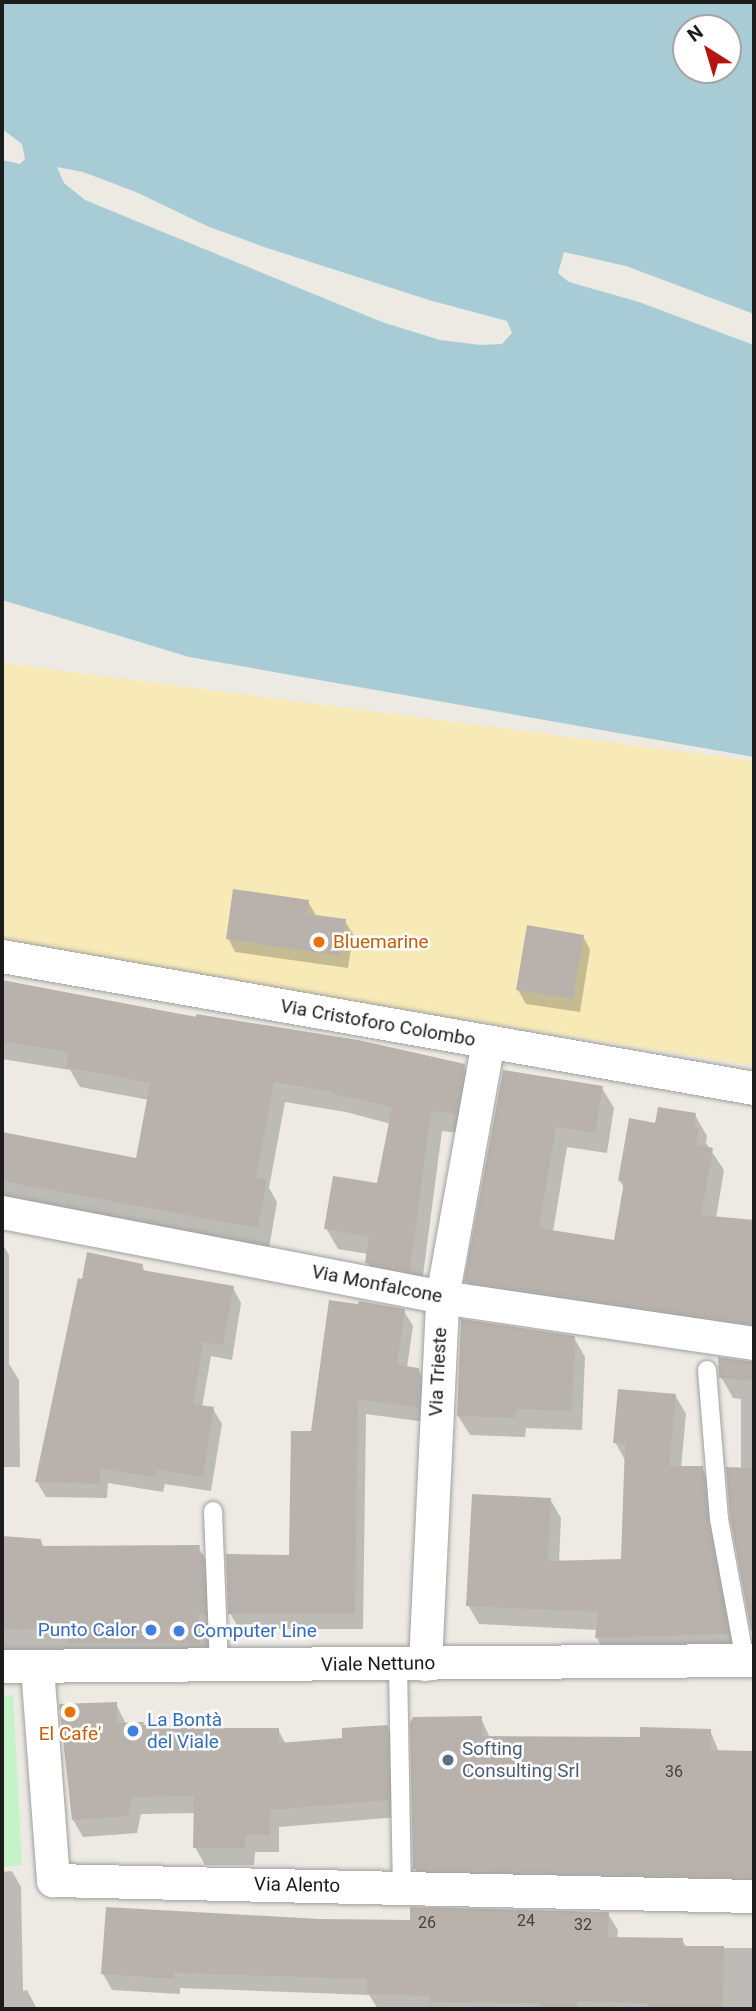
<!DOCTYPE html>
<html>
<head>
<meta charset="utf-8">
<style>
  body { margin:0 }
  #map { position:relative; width:756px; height:2011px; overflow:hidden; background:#edeae3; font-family:Roboto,sans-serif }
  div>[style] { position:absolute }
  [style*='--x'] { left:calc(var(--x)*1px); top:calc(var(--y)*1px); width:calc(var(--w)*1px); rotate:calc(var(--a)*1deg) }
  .sand>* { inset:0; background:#f7eab7 }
  .park>* { inset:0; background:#c4f3c8 }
  .water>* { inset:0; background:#a8ccd6 }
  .pier>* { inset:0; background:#edeae3 }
  .shadow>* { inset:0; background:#0003 }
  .building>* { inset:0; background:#b9b2ac }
  .roads { filter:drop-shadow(0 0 2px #a0a0a0) drop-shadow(0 0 2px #a0a0a0) }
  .lane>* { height:18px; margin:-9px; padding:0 9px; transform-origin:9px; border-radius:9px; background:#fff }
  .street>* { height:33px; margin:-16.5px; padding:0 16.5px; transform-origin:16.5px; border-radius:16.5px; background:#fff }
  .dots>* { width:19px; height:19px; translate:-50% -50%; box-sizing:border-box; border:4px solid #fff; border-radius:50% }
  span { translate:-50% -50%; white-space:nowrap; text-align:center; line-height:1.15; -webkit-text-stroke:5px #fff; paint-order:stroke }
  .number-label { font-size:16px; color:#434240 }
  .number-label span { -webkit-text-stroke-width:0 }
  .food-label { font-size:19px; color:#c56008 }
  .left { translate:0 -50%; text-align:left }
  .street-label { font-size:19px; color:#1c1c1c }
  .shop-label { font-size:19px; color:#366cbe }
  .right { translate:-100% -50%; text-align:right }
  .service-label { font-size:19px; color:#4e5e75 }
  .frame { position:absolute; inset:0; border:4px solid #1c1c1c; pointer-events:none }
  .north { position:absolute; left:672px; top:14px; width:70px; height:70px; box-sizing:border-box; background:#fff; border:2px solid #a4a4a4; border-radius:50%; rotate:323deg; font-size:19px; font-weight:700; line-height:28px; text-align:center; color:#1c1c1c }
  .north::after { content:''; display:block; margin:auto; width:24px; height:32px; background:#b61413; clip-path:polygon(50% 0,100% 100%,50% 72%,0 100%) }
</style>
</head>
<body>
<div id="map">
  <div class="sand">
    <i style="clip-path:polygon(2px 663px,754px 761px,754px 1066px,2px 946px)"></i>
  </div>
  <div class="park">
    <i style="clip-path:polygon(13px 1695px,22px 1865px,2px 1867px,2px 1696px)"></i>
  </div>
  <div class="water">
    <i style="clip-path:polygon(evenodd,2px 2px,754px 2px,754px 757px,189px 657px,2px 600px,2px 2px,686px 28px,728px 28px,728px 70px,686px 70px,686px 28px)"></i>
  </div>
  <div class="pier">
    <i style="clip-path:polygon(2px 129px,22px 144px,25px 159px,20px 164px,2px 160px)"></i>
    <i style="clip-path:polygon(57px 167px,83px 172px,136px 192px,207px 226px,264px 247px,429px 300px,507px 321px,512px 333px,502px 344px,481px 345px,440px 340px,382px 322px,85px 200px,64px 183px)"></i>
    <i style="clip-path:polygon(564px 252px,626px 266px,754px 314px,754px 345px,639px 302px,569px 282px,558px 273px)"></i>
  </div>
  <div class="shadow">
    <i style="clip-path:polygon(308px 902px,316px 915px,345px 921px,353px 934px,348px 968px,235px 952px,228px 938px)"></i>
    <i style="clip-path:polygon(583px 936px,590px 950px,580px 1012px,526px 1004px,518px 990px)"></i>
    <i style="clip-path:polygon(2px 982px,463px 1065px,475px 1086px,467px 1134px,442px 1131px,421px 1291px,379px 1283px,367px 1262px,368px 1254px,338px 1249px,326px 1228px,379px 1185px,391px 1124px,346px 1112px,285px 1102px,269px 1188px,277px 1202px,269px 1248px,2px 1199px,2px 1133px,138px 1160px,149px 1100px,80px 1087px,70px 1070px,2px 1059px)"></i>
    <i style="clip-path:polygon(504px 1072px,602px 1088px,614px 1108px,607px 1153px,567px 1147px,553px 1232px,615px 1242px,625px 1189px,620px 1181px,657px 1125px,695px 1115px,707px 1136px,706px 1143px,724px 1170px,716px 1218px,754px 1222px,754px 1342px,478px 1301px,466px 1281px)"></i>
    <i style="clip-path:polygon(2px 1243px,9px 1255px,9px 1364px,19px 1380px,20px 1467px,2px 1467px)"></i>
    <i style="clip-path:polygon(142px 1266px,146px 1273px,233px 1288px,241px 1303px,232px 1360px,211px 1356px,202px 1407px,213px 1409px,222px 1424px,211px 1491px,165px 1484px,163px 1492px,108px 1483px,107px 1498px,46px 1497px,37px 1482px)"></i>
    <i style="clip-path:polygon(360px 1306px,404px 1311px,413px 1326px,407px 1368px,418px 1369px,427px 1385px,426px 1422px,366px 1414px,363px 1629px,239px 1629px,230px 1613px,291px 1556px,313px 1433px)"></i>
    <i style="clip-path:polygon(574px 1338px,585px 1357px,582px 1430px,526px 1428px,525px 1437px,470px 1435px,458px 1416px)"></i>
    <i style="clip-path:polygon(720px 1359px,754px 1362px,754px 1633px,741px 1469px,741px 1399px,733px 1398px,721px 1377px)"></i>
    <i style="clip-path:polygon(675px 1395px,686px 1414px,681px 1468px,702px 1468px,713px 1487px,738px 1653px,608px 1657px,597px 1638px,598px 1630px,479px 1624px,468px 1605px,550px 1499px,561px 1518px,559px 1562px,623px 1561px,626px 1462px,615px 1442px)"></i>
    <i style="clip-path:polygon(2px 1537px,40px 1541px,44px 1547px,198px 1547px,212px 1570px,211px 1665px,2px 1653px)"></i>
    <i style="clip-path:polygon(116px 1704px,126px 1724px,167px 1726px,169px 1729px,278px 1730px,286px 1744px,344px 1739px,387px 1727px,397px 1744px,398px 1817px,279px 1827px,279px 1852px,255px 1852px,254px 1865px,205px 1865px,195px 1847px,195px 1813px,141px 1814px,137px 1833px,83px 1837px,73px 1820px)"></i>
    <i style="clip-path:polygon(481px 1718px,490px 1738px,642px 1739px,710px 1730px,719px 1752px,754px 1753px,754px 1892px,424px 1885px,415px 1868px)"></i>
    <i style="clip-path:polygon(12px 1871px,21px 1887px,23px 1991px,27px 1990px,37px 2009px,2px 2009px,2px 1872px)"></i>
    <i style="clip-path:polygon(608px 1914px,618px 1930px,617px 1939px,682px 1940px,687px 1948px,754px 1948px,754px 2009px,378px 2009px,369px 1995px,180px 1988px,180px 1994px,112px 1990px,103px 1974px,320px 1921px,412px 1921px)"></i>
  </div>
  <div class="building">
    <i style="clip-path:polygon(233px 889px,309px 900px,307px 914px,346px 919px,341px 956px,226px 939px)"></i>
    <i style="clip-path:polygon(527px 925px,584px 935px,573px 999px,516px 990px)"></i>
    <i style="clip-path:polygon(2px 980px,196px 1017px,196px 1014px,358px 1040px,465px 1064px,456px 1114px,431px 1111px,410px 1271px,365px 1263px,369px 1236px,324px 1229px,333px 1176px,377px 1183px,392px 1107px,334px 1094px,334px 1092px,274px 1082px,256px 1178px,267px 1180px,258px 1228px,2px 1181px,2px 1132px,136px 1158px,150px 1083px,66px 1067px,69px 1052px,2px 1041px)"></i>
    <i style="clip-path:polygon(503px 1070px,603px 1086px,595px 1133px,556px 1127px,539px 1228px,614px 1240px,624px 1182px,618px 1181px,629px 1118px,655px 1123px,658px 1107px,696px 1113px,694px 1125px,699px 1128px,696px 1144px,713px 1148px,701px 1215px,754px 1220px,754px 1324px,464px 1281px)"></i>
    <i style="clip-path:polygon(87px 1252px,143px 1264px,142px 1270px,234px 1286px,223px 1345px,203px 1342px,193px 1404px,214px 1407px,203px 1477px,157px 1470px,155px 1477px,100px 1469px,100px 1484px,35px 1482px,78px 1278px,82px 1279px)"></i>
    <i style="clip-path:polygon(329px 1300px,358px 1304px,359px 1301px,405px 1309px,397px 1365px,419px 1368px,418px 1408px,358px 1399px,355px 1614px,228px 1614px,226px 1554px,289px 1555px,291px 1431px,311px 1431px)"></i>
    <i style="clip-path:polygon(461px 1319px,575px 1336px,572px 1411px,516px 1409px,515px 1418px,457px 1416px)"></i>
    <i style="clip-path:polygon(718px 1357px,754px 1362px,754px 1381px,719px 1378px)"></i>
    <i style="clip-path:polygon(618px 1389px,676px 1394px,669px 1466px,703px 1466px,708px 1521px,729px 1634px,595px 1638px,598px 1612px,466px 1606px,472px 1494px,551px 1498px,548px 1561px,621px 1559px,625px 1444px,613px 1443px)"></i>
    <i style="clip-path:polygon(726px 1467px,754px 1468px,754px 1630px,751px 1631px,730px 1518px)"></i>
    <i style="clip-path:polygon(2px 1536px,41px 1539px,42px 1546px,200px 1545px,199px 1553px,203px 1554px,206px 1614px,199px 1614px,199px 1643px,68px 1643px,68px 1628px,2px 1630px)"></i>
    <i style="clip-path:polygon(117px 1702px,117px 1723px,144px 1722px,143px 1725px,168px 1725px,168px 1728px,279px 1728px,279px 1743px,342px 1738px,342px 1728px,388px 1725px,389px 1800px,270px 1810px,270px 1835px,246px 1835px,245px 1848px,193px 1848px,194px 1796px,132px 1797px,128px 1816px,72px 1820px,59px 1704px)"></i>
    <i style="clip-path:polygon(482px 1716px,482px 1736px,640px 1737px,640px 1727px,711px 1729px,710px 1750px,754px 1751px,754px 1877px,413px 1869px,410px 1723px,413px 1717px)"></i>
    <i style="clip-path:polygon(106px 1907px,320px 1919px,410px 1920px,410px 1907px,609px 1912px,608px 1937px,683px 1938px,683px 1946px,724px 1946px,723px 2009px,647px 2009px,647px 2003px,577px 2001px,577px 2009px,538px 2009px,539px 2003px,430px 2002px,430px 1996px,367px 1994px,367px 1979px,174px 1973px,174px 1979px,101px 1974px)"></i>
  </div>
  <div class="roads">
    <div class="lane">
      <i style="--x:707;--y:1370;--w:149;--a:85.4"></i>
      <i style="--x:719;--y:1519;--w:143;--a:79.6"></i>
      <i style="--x:213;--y:1511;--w:155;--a:87.8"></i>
      <i style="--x:398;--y:1665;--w:222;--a:89"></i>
    </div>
    <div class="street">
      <i style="--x:2;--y:956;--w:763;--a:9.96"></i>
      <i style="--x:2;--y:1212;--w:448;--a:10.9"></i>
      <i style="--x:442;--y:1297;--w:315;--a:8.4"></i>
      <i style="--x:425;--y:1664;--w:367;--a:-87.3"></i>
      <i style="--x:442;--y:1297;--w:259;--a:-79.8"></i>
      <i style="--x:2;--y:1666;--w:752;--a:-0.46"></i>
      <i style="--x:37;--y:1667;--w:214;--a:85.7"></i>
      <i style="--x:53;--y:1880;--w:701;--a:1.31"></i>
    </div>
  </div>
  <div class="dots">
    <i style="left:319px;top:942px;background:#e8710a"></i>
    <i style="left:151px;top:1630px;background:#3f7fe0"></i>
    <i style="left:179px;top:1631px;background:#3f7fe0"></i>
    <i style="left:70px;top:1712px;background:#e8710a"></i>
    <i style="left:133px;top:1731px;background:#3f7fe0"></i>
    <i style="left:448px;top:1760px;background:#5c6f8a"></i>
  </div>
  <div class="number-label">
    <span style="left:674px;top:1772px">36</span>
    <span style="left:526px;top:1921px">24</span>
    <span style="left:427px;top:1923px">26</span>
    <span style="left:583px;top:1925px">32</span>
  </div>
  <div class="food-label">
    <span class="left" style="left:333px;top:942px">Bluemarine</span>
    <span style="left:70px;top:1734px">El Cafe'</span>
  </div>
  <div class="street-label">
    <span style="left:378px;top:1023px;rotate:10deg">Via Cristoforo Colombo</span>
    <span style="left:377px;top:1284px;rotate:11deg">Via Monfalcone</span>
    <span style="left:438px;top:1372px;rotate:-87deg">Via Trieste</span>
    <span style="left:378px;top:1664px;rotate:-1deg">Viale Nettuno</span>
    <span style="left:297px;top:1885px;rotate:1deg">Via Alento</span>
  </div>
  <div class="shop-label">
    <span class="right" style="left:137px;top:1630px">Punto Calor</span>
    <span class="left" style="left:193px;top:1631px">Computer Line</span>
    <span class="left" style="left:147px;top:1731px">La Bontà<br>del Viale</span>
  </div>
  <div class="service-label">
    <span class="left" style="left:462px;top:1760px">Softing<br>Consulting Srl</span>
  </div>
  <div class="frame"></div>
  <div class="north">N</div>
</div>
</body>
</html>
